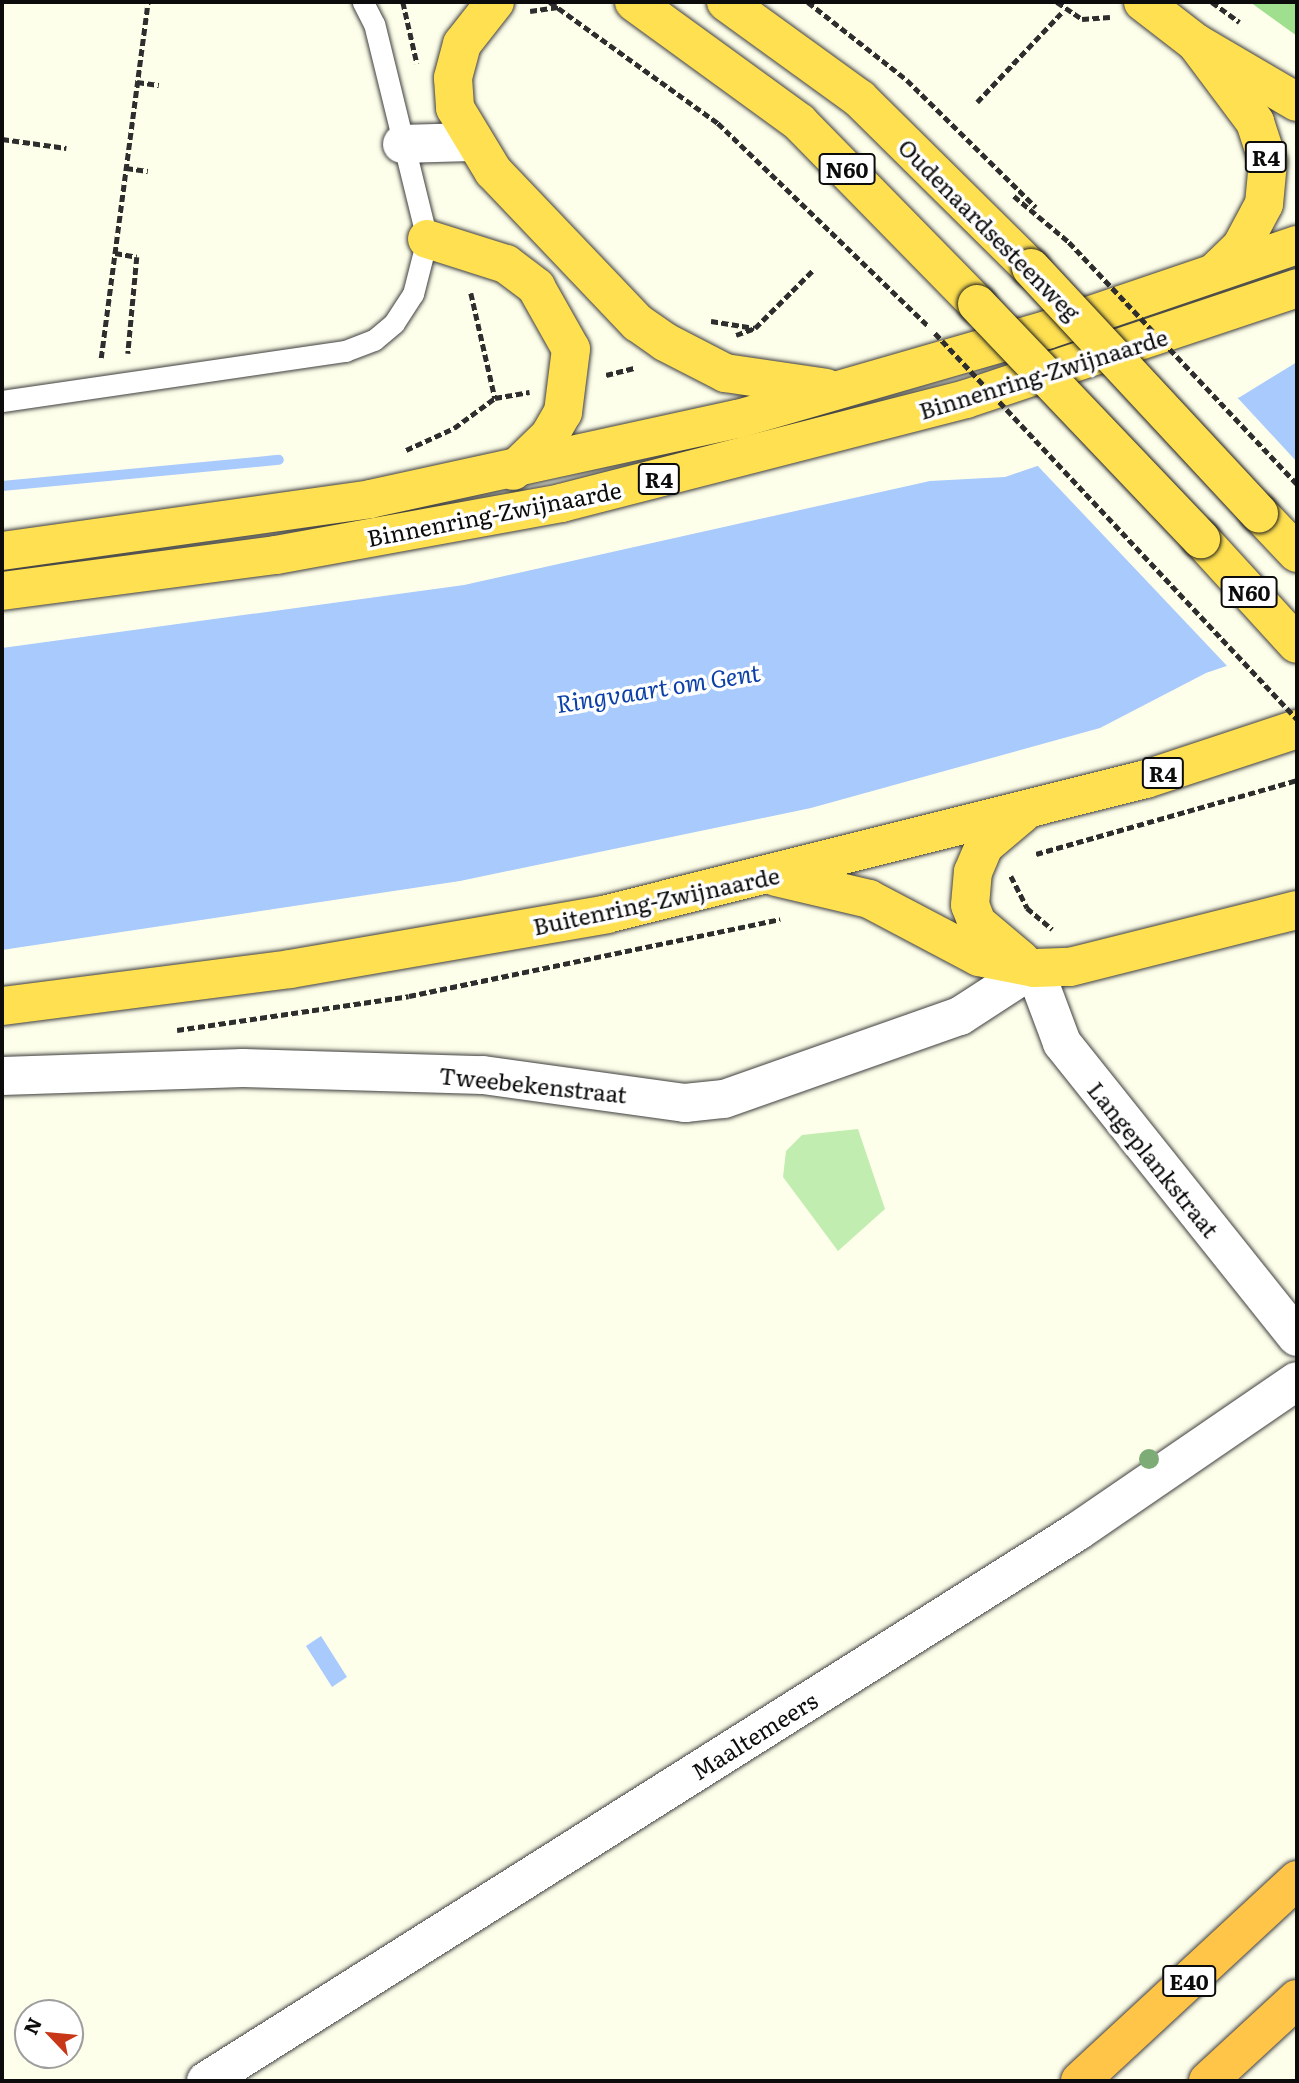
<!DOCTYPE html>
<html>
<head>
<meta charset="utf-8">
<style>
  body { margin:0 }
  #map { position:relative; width:1299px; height:2083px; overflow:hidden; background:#feffea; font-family:Literata,serif }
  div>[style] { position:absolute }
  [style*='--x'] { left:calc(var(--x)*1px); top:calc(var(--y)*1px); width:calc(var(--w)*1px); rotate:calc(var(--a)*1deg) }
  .green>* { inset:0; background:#c2edb0 }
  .forest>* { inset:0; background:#a0df8e }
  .water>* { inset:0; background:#a9cafc }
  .pier>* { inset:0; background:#feffea }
  .stream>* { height:10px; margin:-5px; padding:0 5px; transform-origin:5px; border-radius:5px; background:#a9cafc }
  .path>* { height:4.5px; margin-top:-2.25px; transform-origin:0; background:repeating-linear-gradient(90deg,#2e2e2e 0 7px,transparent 0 10.5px) }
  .roads { filter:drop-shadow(0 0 2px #3f3f3f) drop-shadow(0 0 2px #3f3f3f) }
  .service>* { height:21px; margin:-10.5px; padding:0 10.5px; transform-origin:10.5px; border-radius:10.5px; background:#fff }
  .minor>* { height:38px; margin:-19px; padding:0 19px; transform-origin:19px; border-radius:19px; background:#fff }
  .trunk>* { height:38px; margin:-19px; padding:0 19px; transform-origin:19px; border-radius:19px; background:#ffe051 }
  .motorway>* { height:38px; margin:-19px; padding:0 19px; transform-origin:19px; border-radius:19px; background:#ffc548 }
  .path-bridge>* { height:4.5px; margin-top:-2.25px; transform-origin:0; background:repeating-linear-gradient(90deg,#2e2e2e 0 7px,transparent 0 10.5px) }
  .bridges { filter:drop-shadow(0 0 2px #1d1d1d) drop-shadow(0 0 2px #1d1d1d) }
  .trunk-bridge>* { height:38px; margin:-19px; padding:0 19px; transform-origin:19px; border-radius:19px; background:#ffe051 }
  .trees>* { width:20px; height:20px; margin:-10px; border-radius:50%; background:#7eac76 }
  span { translate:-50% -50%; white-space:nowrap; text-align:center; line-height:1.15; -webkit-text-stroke:7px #fff; paint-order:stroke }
  .shield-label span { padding:2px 5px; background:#fff; border:2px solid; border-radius:5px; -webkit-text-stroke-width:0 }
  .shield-label { font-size:21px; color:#0c0c0c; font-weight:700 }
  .street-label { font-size:23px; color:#0c0c0c }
  .water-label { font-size:24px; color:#0a40a8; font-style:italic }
  .frame { position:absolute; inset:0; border:4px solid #0c0c0c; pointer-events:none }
  .north { position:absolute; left:14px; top:1999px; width:70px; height:70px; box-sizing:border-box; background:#fff; border:2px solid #9e9e9e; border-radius:50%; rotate:296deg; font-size:19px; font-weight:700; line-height:28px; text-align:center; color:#0c0c0c }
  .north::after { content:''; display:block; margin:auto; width:24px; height:32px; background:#c83717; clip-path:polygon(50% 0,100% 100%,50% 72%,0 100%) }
</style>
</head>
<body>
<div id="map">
  <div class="green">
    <i style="clip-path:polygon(858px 1129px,885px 1209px,838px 1251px,783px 1177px,786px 1151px,802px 1135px)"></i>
  </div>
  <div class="forest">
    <i style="clip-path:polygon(1250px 2px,1297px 2px,1297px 36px)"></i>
  </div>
  <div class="water">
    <i style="clip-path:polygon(1297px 362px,1297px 642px,1206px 673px,1100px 728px,811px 808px,460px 881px,2px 950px,2px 648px,464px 585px,930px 481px,1005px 477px,1240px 397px)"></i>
    <i style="clip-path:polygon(321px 1636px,347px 1677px,332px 1687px,306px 1646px)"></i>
  </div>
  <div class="pier">
    <i style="clip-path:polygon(1235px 395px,1297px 462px,1297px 646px,1230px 669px,1035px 463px)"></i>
  </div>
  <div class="stream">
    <i style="--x:2;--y:486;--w:278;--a:-5.4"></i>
  </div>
  <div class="path">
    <i style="--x:403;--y:2;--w:63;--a:77.1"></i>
    <i style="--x:550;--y:2;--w:207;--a:35.8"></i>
    <i style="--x:718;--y:123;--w:291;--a:44"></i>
    <i style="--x:808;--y:2;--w:126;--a:38.2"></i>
    <i style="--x:907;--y:80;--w:181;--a:44.6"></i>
    <i style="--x:1057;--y:2;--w:30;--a:34"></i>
    <i style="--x:1082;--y:19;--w:28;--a:-4"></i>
    <i style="--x:1212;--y:2;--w:34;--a:36"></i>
    <i style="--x:530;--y:11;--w:30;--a:-8"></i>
    <i style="--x:137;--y:82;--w:22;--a:8"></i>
    <i style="--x:977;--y:102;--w:125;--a:-46.6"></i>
    <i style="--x:2;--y:139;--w:65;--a:8"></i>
    <i style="--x:126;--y:168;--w:22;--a:8"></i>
    <i style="--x:1014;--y:196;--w:72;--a:39.9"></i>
    <i style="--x:115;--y:253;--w:22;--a:10"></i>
    <i style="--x:137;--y:257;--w:97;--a:95.3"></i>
    <i style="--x:471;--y:293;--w:108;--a:77.1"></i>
    <i style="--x:711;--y:321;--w:44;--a:9.2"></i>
    <i style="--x:736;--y:335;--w:20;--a:-20"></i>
    <i style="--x:755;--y:328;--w:81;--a:-45"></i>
    <i style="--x:101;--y:358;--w:359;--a:-82.5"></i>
    <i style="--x:606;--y:375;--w:30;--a:-14"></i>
    <i style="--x:406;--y:450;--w:53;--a:-24.6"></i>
    <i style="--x:454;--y:428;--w:51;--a:-36.2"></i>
    <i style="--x:495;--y:398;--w:35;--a:-10"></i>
    <i style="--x:1036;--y:854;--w:271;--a:-15.8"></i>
    <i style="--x:1011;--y:876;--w:36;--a:63"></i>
    <i style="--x:1027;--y:908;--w:33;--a:40"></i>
    <i style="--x:177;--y:1030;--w:234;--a:-8.3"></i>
    <i style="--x:409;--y:996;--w:379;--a:-11.7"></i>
  </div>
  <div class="roads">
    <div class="service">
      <i style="--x:2;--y:401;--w:347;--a:-8.3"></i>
      <i style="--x:345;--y:351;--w:31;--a:-21"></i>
      <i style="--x:374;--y:340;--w:26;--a:-40"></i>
      <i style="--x:394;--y:323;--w:35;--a:-57"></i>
      <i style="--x:413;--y:294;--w:57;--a:-75.7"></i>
      <i style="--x:427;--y:239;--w:221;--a:-103.8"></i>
      <i style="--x:374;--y:24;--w:25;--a:-117"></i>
    </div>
    <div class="minor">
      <i style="--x:402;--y:144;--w:68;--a:-1.7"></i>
      <i style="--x:2;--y:1076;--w:241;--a:-1.9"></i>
      <i style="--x:243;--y:1068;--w:240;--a:1.7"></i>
      <i style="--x:483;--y:1075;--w:204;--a:7.9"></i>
      <i style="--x:685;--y:1103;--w:39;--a:-6"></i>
      <i style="--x:724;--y:1099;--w:250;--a:-19.4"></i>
      <i style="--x:960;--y:1016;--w:88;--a:-33"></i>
      <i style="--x:1034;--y:968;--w:80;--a:69.5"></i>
      <i style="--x:1062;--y:1043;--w:376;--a:51.4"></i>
      <i style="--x:206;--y:2081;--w:1031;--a:-32.24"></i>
      <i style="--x:1078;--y:1531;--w:265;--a:-34.4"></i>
    </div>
    <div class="trunk">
      <i style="--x:495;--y:2;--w:53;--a:128.2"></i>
      <i style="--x:462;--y:44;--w:35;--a:105"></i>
      <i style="--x:453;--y:78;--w:30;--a:86"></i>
      <i style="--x:455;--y:108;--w:74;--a:58.9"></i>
      <i style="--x:493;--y:171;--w:210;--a:46.4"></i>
      <i style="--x:638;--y:323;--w:33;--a:35"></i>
      <i style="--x:665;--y:342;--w:68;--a:27.3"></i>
      <i style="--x:725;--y:373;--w:102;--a:8.4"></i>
      <i style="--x:634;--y:2;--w:204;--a:36"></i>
      <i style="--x:799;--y:122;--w:255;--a:45.6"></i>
      <i style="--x:726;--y:2;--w:165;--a:35.9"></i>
      <i style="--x:860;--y:99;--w:240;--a:44.7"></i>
      <i style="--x:1143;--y:2;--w:67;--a:37.7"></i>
      <i style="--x:1196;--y:43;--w:117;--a:30.3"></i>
      <i style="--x:1196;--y:43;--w:99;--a:53.2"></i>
      <i style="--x:1255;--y:122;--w:42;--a:72"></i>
      <i style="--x:1268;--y:162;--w:42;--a:95.4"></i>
      <i style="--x:1264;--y:204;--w:49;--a:118.1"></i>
      <i style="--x:1241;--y:247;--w:36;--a:136"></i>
      <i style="--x:427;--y:239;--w:83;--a:17.6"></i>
      <i style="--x:506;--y:264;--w:38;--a:37"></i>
      <i style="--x:536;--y:287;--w:71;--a:60.6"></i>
      <i style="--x:571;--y:349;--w:64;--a:97.2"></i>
      <i style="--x:563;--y:412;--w:28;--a:120"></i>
      <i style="--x:549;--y:436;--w:50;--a:135.8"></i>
      <i style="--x:1259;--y:513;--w:55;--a:46.5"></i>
      <i style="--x:1201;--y:539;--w:142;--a:47.6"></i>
      <i style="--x:2;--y:551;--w:372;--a:-8"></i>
      <i style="--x:370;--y:499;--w:377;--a:-12.3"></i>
      <i style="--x:738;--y:419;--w:322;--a:-16.1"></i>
      <i style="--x:1047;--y:330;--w:264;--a:-18.8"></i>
      <i style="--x:2;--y:591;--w:276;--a:-7.5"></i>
      <i style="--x:276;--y:555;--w:290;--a:-10.3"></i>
      <i style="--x:561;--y:503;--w:418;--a:-14.4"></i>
      <i style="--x:966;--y:399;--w:349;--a:-18.5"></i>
      <i style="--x:776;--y:877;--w:96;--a:13.3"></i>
      <i style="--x:869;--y:899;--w:124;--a:27.8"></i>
      <i style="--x:979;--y:957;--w:56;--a:11.3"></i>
      <i style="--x:1034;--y:968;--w:36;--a:-2"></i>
      <i style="--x:1070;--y:967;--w:234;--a:-14.1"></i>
      <i style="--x:1021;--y:960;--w:57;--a:-139.9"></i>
      <i style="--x:977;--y:923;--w:19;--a:-111"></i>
      <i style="--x:970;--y:905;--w:33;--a:-85"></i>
      <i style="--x:973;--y:872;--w:28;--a:-67"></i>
      <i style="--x:984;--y:846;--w:50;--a:-40.1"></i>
      <i style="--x:2;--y:1006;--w:290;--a:-7.3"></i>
      <i style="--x:290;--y:969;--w:322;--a:-9.8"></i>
      <i style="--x:607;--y:914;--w:556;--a:-14.06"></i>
      <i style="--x:1146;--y:779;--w:159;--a:-18.3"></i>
    </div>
    <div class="motorway">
      <i style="--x:1080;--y:2081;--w:296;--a:-42.8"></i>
      <i style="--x:1208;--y:2081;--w:121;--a:-42.7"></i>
    </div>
  </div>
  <div class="path-bridge">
    <i style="--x:1069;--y:242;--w:332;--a:46.7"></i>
    <i style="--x:935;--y:333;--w:529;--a:46.84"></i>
  </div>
  <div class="bridges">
    <div class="trunk-bridge">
      <i style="--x:1031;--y:268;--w:335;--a:47.1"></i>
      <i style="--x:977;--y:304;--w:325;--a:46.4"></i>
    </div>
  </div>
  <div class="trees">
    <i style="left:1149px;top:1459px"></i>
  </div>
  <div class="shield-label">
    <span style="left:1266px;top:157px">R4</span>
    <span style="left:847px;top:169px">N60</span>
    <span style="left:659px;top:479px">R4</span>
    <span style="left:1249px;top:592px">N60</span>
    <span style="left:1163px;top:773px">R4</span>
    <span style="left:1189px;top:1981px">E40</span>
  </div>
  <div class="street-label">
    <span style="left:990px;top:229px;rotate:45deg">Oudenaardsesteenweg</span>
    <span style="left:1043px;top:373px;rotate:-17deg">Binnenring-Zwijnaarde</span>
    <span style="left:494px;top:513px;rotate:-11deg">Binnenring-Zwijnaarde</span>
    <span style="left:656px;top:900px;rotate:-12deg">Buitenring-Zwijnaarde</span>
    <span style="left:533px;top:1084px;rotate:6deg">Tweebekenstraat</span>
    <span style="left:1154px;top:1159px;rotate:51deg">Langeplankstraat</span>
    <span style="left:754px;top:1735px;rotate:-32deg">Maaltemeers</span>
  </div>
  <div class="water-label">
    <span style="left:658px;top:687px;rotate:-9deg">Ringvaart om Gent</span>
  </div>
  <div class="frame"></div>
  <div class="north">N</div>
</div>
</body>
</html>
